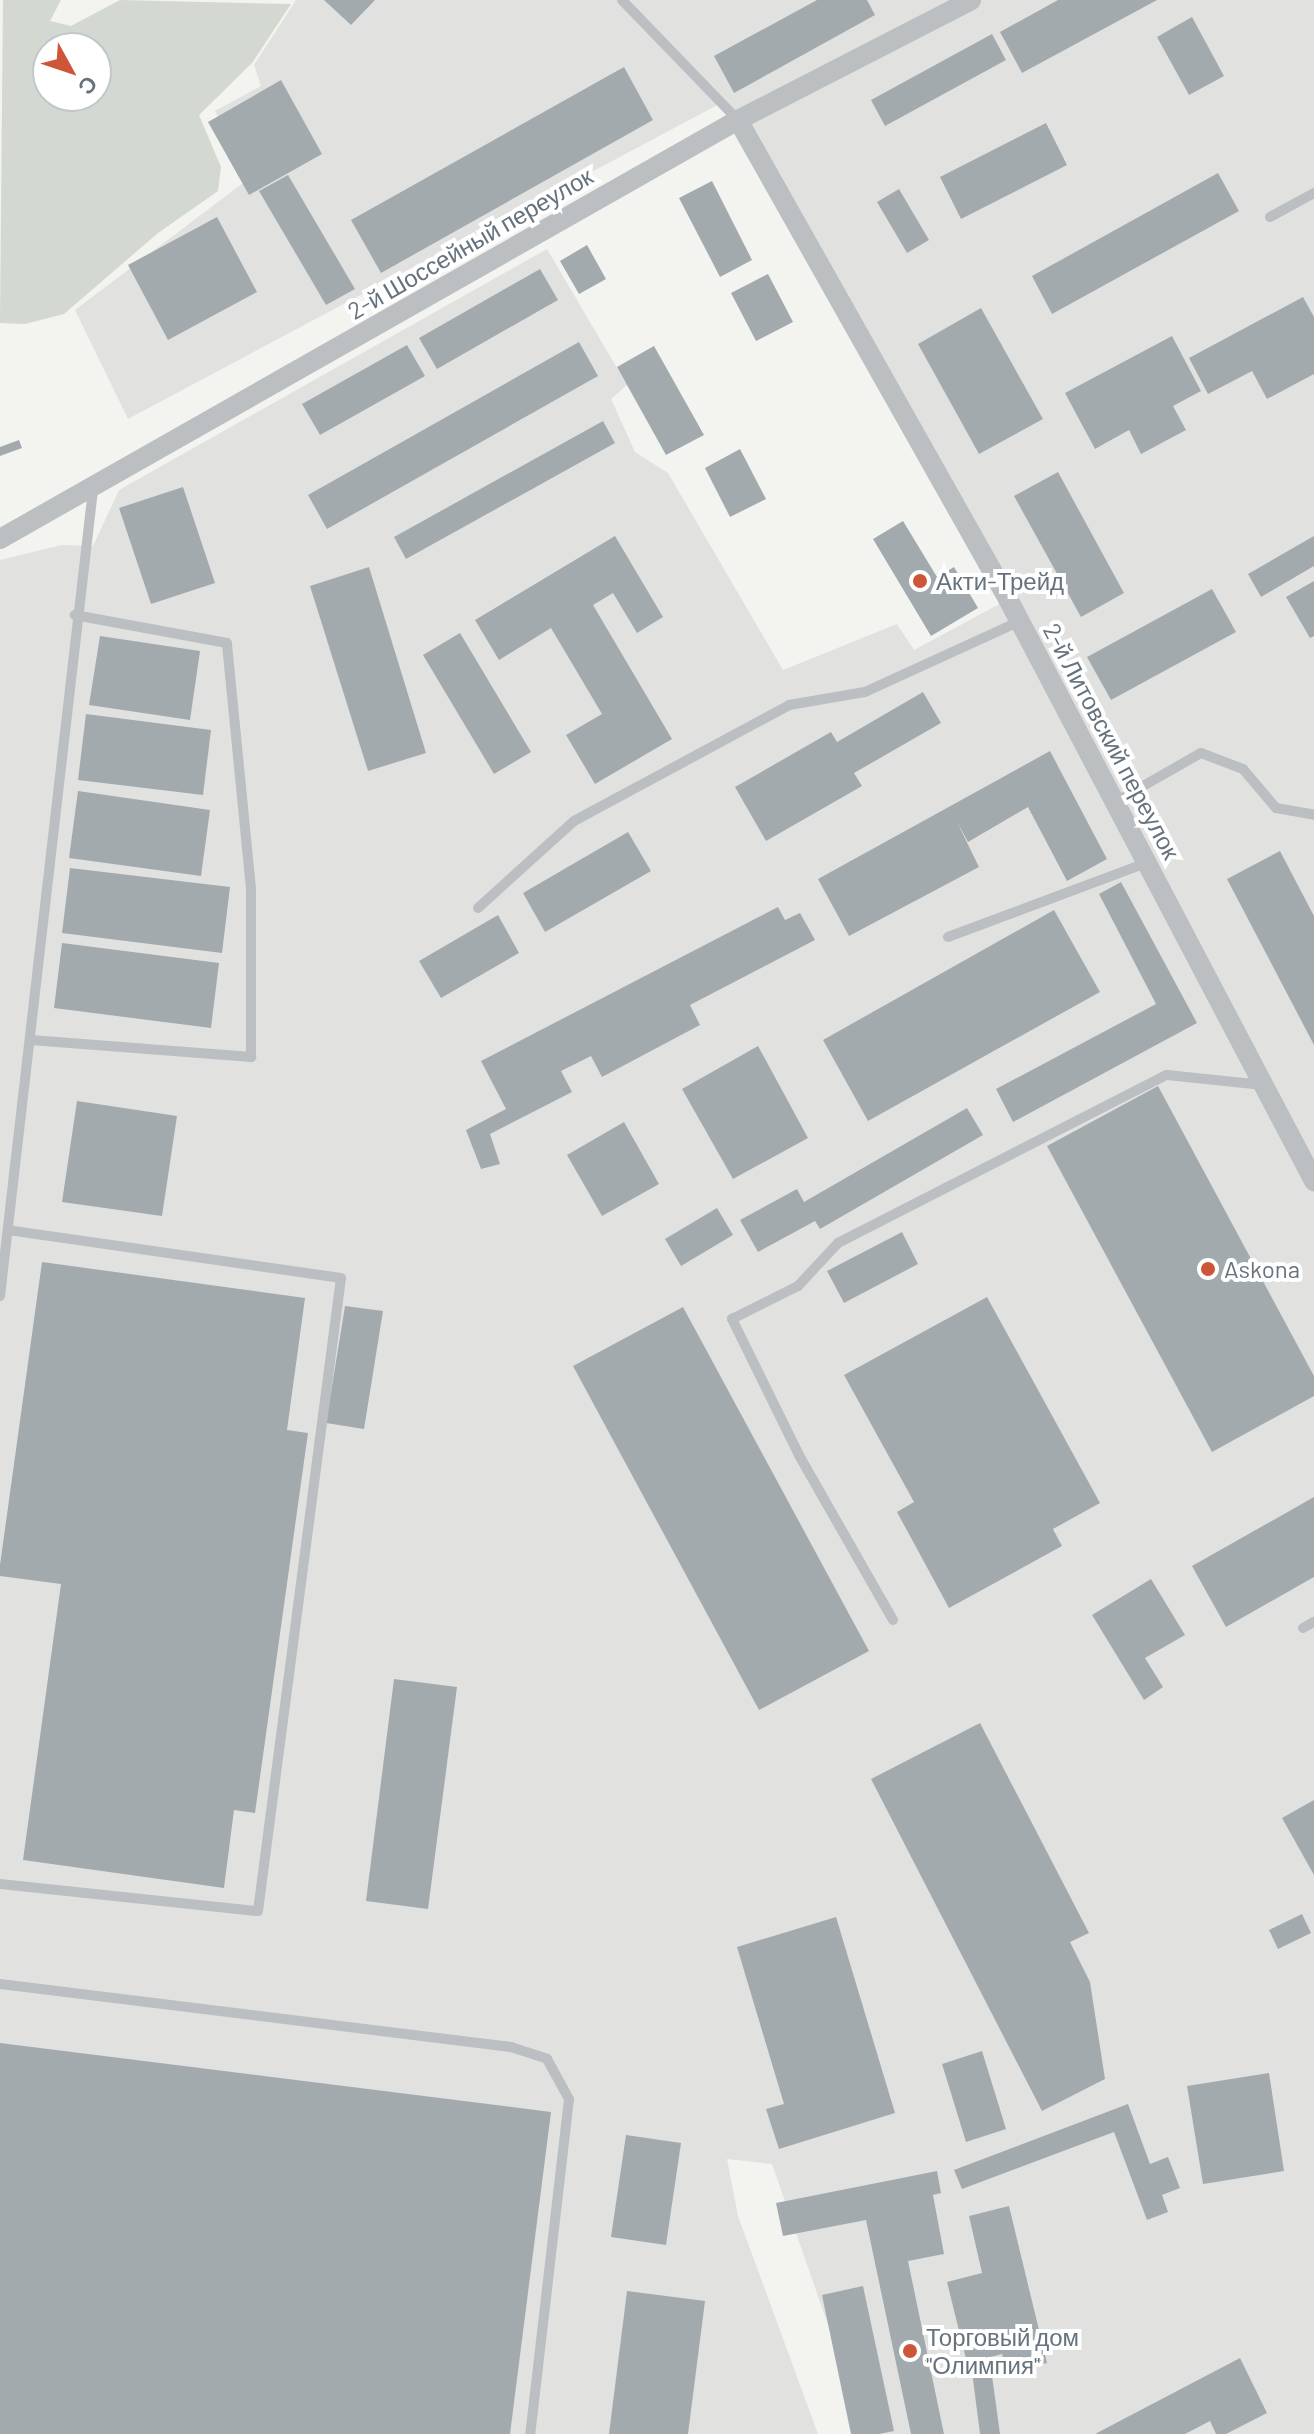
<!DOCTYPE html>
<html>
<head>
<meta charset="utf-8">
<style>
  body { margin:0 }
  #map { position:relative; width:1314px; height:2434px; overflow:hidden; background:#f3f3f0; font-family:Barlow,sans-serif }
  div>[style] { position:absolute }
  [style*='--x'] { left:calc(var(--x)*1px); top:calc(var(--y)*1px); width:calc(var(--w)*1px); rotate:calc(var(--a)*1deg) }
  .built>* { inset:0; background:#e1e2e0 }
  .green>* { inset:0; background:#d3d8d0 }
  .building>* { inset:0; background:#a3aaae }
  .service>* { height:10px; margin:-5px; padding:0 5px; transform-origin:5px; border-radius:5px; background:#bbbfc1 }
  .minor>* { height:20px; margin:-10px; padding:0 10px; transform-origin:10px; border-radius:10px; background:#bbbfc1 }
  .dots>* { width:22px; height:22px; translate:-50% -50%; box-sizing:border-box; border:4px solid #fff; border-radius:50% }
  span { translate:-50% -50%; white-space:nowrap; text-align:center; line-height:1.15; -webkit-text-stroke:8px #fff; paint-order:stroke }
  .street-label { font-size:24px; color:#66737d }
  .poi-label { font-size:24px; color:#66737d }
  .left { translate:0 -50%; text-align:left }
  .north { position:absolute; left:32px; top:32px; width:80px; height:80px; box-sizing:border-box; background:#fff; border:2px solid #c2c7cb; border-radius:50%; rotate:130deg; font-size:22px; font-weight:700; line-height:32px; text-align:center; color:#66737d }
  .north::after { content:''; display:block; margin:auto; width:28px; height:36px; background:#cc5637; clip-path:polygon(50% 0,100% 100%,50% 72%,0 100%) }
</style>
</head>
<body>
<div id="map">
  <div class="built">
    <i style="clip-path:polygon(296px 0,1314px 0,1314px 2434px,866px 2434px,772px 2164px,727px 2159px,738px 2216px,818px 2434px,0 2434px,0 560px,62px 545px,93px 546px,119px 490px,547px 249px,627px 385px,611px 399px,635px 452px,668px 473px,783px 670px,897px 624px,914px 650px,1007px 600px,723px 102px,128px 419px,75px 310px,247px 180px,215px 111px,261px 86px,254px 65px)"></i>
  </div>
  <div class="green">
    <i style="clip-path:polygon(evenodd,3px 0,61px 0,50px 21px,71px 26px,120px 0,291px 4px,252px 63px,199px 115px,221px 167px,218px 191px,158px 233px,64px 314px,25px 324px,0 323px,3px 0,48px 48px,96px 48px,96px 96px,48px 96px,48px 48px)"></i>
  </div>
  <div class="building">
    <i style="clip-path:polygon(324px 0,375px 0,351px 25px)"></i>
    <i style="clip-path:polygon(817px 0,867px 0,875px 15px,734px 93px,714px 56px)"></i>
    <i style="clip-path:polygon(1058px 0,1157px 0,1022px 73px,1000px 32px)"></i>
    <i style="clip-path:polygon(1192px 17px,1224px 76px,1189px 95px,1157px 37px)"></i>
    <i style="clip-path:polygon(992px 34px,1006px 60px,885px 126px,871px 100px)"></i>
    <i style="clip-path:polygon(624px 67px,653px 120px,381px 273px,351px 220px)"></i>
    <i style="clip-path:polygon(281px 80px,322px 154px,249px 195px,208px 122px)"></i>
    <i style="clip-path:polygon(1046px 123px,1067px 165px,961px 219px,940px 177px)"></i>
    <i style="clip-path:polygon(1218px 173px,1239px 211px,1052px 314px,1032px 276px)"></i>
    <i style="clip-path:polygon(288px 175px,355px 289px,326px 305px,259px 191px)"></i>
    <i style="clip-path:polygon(712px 181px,752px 260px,720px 277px,679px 198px)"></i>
    <i style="clip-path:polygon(899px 189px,929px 240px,907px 253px,877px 202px)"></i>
    <i style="clip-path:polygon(217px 217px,257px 292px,168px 340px,128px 265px)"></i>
    <i style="clip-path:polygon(587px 245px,606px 279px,579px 294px,560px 261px)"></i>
    <i style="clip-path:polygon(540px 269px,558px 300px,437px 369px,419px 338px)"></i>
    <i style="clip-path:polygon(768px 274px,793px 322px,756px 341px,731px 293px)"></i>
    <i style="clip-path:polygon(1303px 297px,1314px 317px,1314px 374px,1267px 399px,1252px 371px,1208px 394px,1189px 358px)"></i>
    <i style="clip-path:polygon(981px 308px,1043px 419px,979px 454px,918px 344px)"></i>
    <i style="clip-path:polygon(1172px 336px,1201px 391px,1173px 406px,1186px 430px,1141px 454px,1129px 430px,1095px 449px,1065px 393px)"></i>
    <i style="clip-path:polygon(579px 342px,598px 376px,327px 529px,308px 495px)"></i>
    <i style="clip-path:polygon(407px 345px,425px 376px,320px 435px,302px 404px)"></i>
    <i style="clip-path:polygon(654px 346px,704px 435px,666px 455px,617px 367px)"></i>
    <i style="clip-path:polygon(603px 421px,615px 443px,406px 559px,394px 537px)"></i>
    <i style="clip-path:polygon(19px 440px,22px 448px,0 456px,0 447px)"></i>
    <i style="clip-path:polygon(740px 449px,766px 499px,730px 517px,705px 468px)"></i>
    <i style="clip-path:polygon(1058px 472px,1124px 593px,1081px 617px,1014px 496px)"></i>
    <i style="clip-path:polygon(183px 487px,215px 583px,151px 604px,119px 508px)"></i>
    <i style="clip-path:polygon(903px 521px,937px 577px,954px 567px,978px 608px,931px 636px,873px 539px)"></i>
    <i style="clip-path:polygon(615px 536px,663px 617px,637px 633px,613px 593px,593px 605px,672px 739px,595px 784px,566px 735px,602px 714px,551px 628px,499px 660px,475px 620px)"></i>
    <i style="clip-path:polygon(1314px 536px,1314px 566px,1261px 597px,1248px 574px)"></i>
    <i style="clip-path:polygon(369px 567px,426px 753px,368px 771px,310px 586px)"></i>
    <i style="clip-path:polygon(1314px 581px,1314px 636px,1310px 638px,1286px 597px)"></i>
    <i style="clip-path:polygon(1212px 589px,1236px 632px,1111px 700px,1087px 657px)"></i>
    <i style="clip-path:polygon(460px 633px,531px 752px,494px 774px,423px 655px)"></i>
    <i style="clip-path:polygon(100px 636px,200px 651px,190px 720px,89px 705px)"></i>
    <i style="clip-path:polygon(923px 692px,941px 723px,854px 773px,862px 786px,766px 841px,735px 787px,831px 732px,837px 742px)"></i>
    <i style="clip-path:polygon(86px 714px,211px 730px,203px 795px,78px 780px)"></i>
    <i style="clip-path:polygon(1050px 751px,1107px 859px,1067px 881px,1028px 807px,968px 842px,957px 822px,979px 867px,849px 936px,818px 879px)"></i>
    <i style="clip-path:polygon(78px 791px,210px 810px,201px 876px,69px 858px)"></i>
    <i style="clip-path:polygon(628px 832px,651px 871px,545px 932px,523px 893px)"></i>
    <i style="clip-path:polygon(1280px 851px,1314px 916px,1314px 1045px,1227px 879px)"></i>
    <i style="clip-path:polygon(70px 868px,230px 887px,222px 953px,62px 933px)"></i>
    <i style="clip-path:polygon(1121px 882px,1197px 1023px,1013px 1122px,996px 1089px,1156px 1004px,1099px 894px)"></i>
    <i style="clip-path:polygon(778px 907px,785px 920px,800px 913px,815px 940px,690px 1005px,700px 1025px,602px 1077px,591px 1056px,561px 1071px,572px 1092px,490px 1134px,500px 1164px,481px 1169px,466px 1130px,506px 1109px,481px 1061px)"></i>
    <i style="clip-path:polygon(1054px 910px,1100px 992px,868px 1121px,823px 1040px)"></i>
    <i style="clip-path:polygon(498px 915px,519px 953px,441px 998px,419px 961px)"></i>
    <i style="clip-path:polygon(62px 943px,219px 963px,211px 1028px,54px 1008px)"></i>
    <i style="clip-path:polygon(758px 1046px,808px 1138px,733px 1179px,682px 1089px)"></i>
    <i style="clip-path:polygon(1158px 1086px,1314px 1376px,1314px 1396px,1212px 1452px,1047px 1146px)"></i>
    <i style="clip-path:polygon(77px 1101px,177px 1116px,162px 1216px,62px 1202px)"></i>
    <i style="clip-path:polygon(967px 1108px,983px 1135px,820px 1229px,815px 1221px,758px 1252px,740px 1220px,797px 1189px,804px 1202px)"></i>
    <i style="clip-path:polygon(624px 1122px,659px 1184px,602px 1216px,567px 1155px)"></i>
    <i style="clip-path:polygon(717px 1208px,733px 1235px,681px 1266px,665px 1239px)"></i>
    <i style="clip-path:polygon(902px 1232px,918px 1264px,844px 1303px,827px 1271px)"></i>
    <i style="clip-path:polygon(42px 1262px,305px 1298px,287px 1430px,308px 1433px,255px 1813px,234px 1810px,224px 1888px,23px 1860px,61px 1584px,0 1576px,0 1565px)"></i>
    <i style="clip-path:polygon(987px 1297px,1100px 1503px,1053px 1529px,1062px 1546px,949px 1608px,897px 1512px,914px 1502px,844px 1375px)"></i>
    <i style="clip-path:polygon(345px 1306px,383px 1311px,364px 1429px,326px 1423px)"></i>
    <i style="clip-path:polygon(683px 1307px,869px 1651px,759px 1710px,573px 1366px)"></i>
    <i style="clip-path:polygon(1314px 1497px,1314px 1577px,1226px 1627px,1192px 1566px)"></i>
    <i style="clip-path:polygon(1151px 1579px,1185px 1635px,1145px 1658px,1163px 1687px,1144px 1700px,1092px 1615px)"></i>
    <i style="clip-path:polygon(394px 1679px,457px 1687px,428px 1909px,366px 1901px)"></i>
    <i style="clip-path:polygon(980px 1723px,1089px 1933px,1070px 1942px,1090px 1982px,1105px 2079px,1042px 2111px,871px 1779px)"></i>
    <i style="clip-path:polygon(1314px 1800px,1314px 1875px,1282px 1818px)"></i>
    <i style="clip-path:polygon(1302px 1914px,1311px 1933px,1278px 1949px,1269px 1930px)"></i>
    <i style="clip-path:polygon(836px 1917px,895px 2113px,779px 2149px,766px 2109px,784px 2104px,737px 1947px)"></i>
    <i style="clip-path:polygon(0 2043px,551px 2112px,510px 2434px,0 2434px)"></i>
    <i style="clip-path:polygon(982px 2051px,1006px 2129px,966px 2142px,942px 2064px)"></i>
    <i style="clip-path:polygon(1269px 2073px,1284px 2171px,1203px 2184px,1187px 2086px)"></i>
    <i style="clip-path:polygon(1128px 2104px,1150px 2164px,1168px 2157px,1180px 2188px,1162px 2195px,1168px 2212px,1147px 2220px,1114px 2132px,962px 2189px,954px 2170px)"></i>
    <i style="clip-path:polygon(626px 2135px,681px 2143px,666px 2245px,611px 2237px)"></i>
    <i style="clip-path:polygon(937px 2171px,941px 2193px,933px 2195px,944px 2254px,908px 2261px,944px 2434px,911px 2434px,866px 2220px,783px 2236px,776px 2203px)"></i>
    <i style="clip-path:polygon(1009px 2206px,1047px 2363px,1007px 2373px,1002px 2354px,967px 2363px,947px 2282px,982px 2273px,969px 2216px)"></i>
    <i style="clip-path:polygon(863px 2286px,894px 2431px,879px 2434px,851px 2434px,822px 2295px)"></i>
    <i style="clip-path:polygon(627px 2291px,705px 2301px,688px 2434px,609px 2434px)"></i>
    <i style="clip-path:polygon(1240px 2358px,1267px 2413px,1226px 2434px,1216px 2434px,1210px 2421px,1185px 2434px,1095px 2434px)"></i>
    <i style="clip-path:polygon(990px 2361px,1000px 2434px,980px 2434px,971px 2364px)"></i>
  </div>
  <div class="service">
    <i style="--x:622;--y:0;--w:167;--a:46"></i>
    <i style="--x:1270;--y:217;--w:50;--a:-28.6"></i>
    <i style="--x:1115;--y:802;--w:99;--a:-29.7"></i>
    <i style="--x:1201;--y:753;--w:45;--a:20.9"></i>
    <i style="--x:1243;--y:769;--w:51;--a:49.8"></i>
    <i style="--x:1276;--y:808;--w:39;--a:10"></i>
    <i style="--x:478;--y:908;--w:130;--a:-42.2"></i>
    <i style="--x:574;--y:821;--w:244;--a:-28.3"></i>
    <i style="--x:789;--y:705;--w:77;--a:-9.7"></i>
    <i style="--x:865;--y:692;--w:170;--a:-24.6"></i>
    <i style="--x:948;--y:937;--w:211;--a:-20.5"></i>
    <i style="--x:31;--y:1040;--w:221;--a:4.4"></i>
    <i style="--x:251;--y:1057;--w:168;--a:-90"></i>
    <i style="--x:251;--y:889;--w:247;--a:-95.6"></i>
    <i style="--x:227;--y:643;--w:155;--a:-169.6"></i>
    <i style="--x:0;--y:1296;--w:811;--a:-83.42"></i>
    <i style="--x:893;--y:1620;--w:190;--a:-119.7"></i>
    <i style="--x:799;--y:1455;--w:152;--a:-116.2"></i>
    <i style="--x:732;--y:1319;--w:74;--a:-26.6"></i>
    <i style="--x:798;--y:1286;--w:59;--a:-47.1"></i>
    <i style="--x:838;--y:1243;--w:369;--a:-27.1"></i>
    <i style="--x:1167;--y:1075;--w:97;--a:5.9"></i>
    <i style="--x:1303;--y:1628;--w:13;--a:-29"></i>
    <i style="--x:0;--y:1884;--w:259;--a:6"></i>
    <i style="--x:258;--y:1911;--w:638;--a:-82.53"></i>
    <i style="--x:341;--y:1278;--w:336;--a:-171.8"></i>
    <i style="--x:0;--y:1984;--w:515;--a:7.03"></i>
    <i style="--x:511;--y:2047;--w:38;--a:18"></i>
    <i style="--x:547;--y:2059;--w:46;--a:61.2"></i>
    <i style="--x:569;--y:2099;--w:337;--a:96.6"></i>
  </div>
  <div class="minor">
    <i style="--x:738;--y:120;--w:550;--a:60.59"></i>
    <i style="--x:1008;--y:599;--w:658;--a:62.27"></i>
    <i style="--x:0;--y:539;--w:849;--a:-29.59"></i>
    <i style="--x:738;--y:120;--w:262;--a:-27.2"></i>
  </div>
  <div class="dots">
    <i style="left:920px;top:581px;background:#cc5637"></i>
    <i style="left:1208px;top:1269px;background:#cc5637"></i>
    <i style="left:910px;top:2351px;background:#cc5637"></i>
  </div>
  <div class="street-label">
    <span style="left:470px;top:243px;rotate:-30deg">2-й Шоссейный переулок</span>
    <span style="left:1112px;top:741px;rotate:62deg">2-й Литовский переулок</span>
  </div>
  <div class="poi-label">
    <span class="left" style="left:936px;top:581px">Акти-Трейд</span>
    <span class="left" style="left:1224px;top:1269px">Askona</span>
    <span class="left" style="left:926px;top:2351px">Торговый дом<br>"Олимпия"</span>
  </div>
  <div class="north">С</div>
</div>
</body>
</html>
